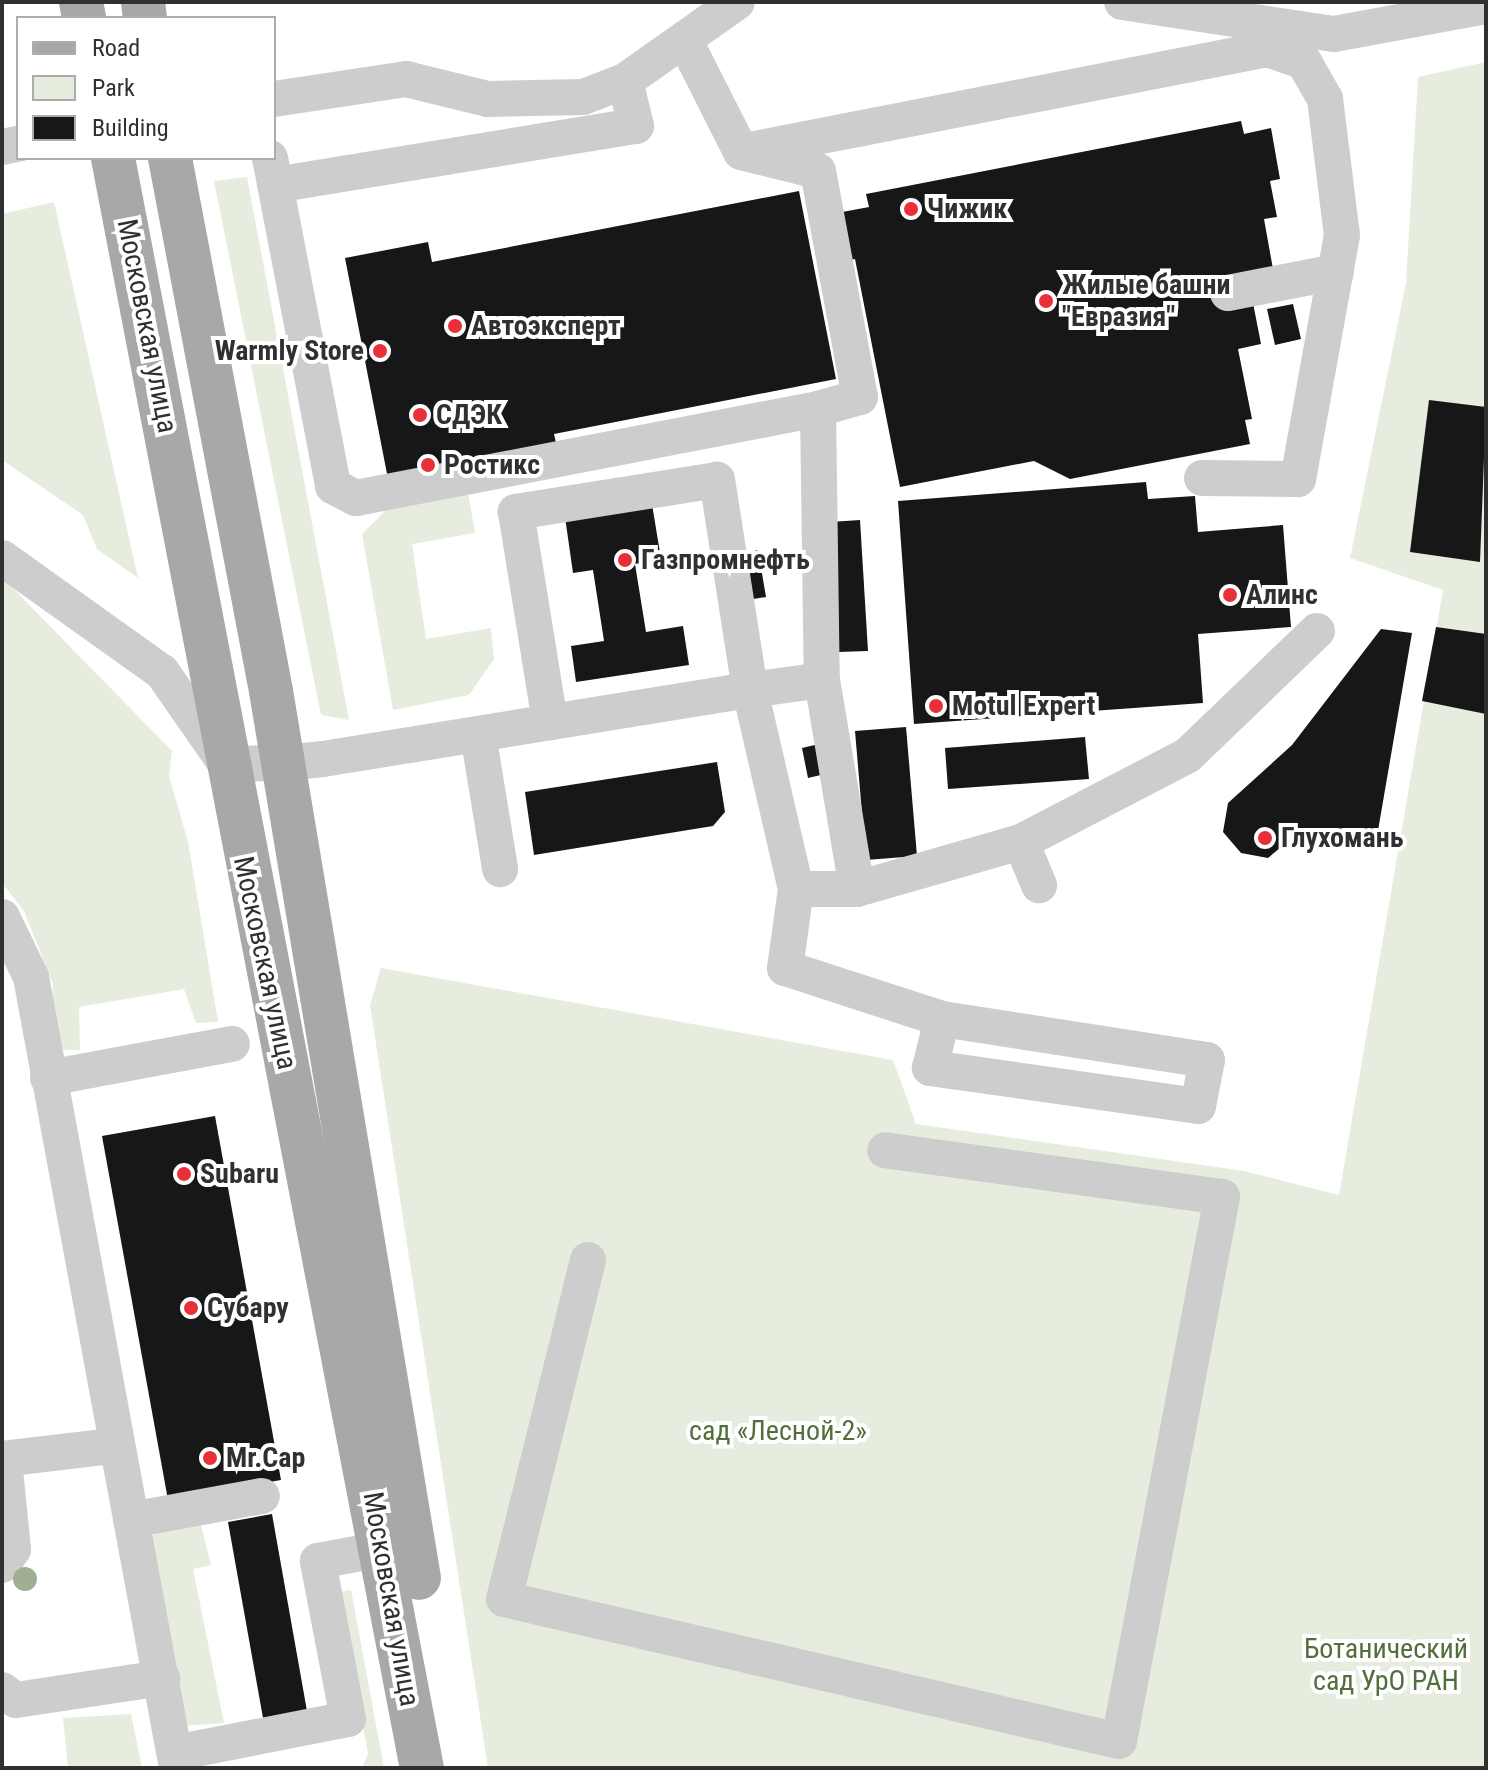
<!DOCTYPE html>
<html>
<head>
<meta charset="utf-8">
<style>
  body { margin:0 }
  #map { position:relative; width:1488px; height:1770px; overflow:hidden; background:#fff; font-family:"Roboto Condensed",sans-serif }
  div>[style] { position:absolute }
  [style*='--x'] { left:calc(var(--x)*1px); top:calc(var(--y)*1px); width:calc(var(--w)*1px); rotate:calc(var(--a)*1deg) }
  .green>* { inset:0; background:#e6edde }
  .building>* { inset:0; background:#171717 }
  .minor>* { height:36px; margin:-18px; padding:0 18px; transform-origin:18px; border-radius:18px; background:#cdcdcd }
  .major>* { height:44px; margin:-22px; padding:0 22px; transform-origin:22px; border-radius:22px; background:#a8a8a8 }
  .trees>* { width:24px; height:24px; margin:-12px; border-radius:50%; background:#a0af94 }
  .dots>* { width:22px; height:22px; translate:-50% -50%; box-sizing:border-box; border:4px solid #fff; border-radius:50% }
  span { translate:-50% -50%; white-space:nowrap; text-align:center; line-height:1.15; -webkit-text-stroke:8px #fff; paint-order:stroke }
  .poi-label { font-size:28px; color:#303030; font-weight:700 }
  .left { translate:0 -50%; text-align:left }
  .right { translate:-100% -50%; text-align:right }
  .street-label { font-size:28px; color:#303030 }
  .park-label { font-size:28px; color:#526e3c }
  .frame { position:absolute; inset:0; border:4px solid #303030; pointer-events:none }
  .legend { position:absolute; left:16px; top:16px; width:260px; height:144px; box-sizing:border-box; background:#fff; border:2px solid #acacac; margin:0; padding:10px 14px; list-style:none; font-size:24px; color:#303030 }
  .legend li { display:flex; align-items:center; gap:16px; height:40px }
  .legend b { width:40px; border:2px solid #acacac }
</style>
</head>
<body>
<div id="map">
  <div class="green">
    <i style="clip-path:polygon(1486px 62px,1486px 1768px,488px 1768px,370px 1005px,381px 968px,893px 1060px,916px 1124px,1244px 1171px,1339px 1195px,1443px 590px,1350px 558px,1406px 283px,1418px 77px)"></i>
    <i style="clip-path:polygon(247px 177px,349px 720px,321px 715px,214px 181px)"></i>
    <i style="clip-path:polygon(54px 202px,138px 578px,97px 549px,83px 515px,2px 460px,2px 214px)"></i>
    <i style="clip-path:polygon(468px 492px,475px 533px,412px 544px,426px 639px,491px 628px,494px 659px,469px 695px,393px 710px,362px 534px,392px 504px)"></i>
    <i style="clip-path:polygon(2px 577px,172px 751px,169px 776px,188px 842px,218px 1022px,196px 1023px,184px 989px,79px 1007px,80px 1050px,64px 1050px,53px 1038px,53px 984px,24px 911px,2px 883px)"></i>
    <i style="clip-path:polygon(201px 1525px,211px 1565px,193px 1569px,224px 1723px,179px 1726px,148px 1539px,163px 1528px)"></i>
    <i style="clip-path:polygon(351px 1590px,382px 1757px,384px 1768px,362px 1768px,368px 1754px,339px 1592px)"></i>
    <i style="clip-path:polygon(131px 1714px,142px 1768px,68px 1768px,63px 1718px)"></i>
  </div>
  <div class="building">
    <i style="clip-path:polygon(1241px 121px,1244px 134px,1271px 128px,1280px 179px,1270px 181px,1277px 217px,1264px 219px,1273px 269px,1253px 303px,1261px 344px,1238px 349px,1252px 419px,1245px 420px,1250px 444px,1070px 479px,1034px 461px,900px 487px,855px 259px,846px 261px,837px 213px,869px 207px,866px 194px)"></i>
    <i style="clip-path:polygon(799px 191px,836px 379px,554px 434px,557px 447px,388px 479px,345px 258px,428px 242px,432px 262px)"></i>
    <i style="clip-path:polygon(1293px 304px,1301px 339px,1275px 345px,1267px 309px)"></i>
    <i style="clip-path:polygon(1429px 400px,1486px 407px,1480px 562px,1410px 552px)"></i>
    <i style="clip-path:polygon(1146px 482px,1148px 499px,1195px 496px,1198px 532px,1283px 525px,1291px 627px,1198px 634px,1203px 703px,914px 724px,898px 501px)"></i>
    <i style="clip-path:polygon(652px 504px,661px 559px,635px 564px,646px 632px,683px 626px,689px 665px,576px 682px,571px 646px,604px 641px,593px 570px,573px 573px,565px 517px)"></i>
    <i style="clip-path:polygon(860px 520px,868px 651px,838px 652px,830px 522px)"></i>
    <i style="clip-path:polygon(758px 550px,766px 597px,747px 600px,739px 553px)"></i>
    <i style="clip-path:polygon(1436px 627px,1486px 634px,1486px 714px,1422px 701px)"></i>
    <i style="clip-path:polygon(1381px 629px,1412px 633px,1375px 848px,1292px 838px,1268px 858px,1241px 853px,1223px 832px,1228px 803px,1292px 745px)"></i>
    <i style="clip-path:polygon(906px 727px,917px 856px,866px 860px,855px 731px)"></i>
    <i style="clip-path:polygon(1085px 737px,1089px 779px,948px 789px,945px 748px)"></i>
    <i style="clip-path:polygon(819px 744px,825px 774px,808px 778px,802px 748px)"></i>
    <i style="clip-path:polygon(717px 762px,725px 812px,713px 826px,534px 855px,525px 792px)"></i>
    <i style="clip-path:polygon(215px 1116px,281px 1480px,168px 1500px,102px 1136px)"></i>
    <i style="clip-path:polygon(272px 1514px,307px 1711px,263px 1718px,228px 1522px)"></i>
  </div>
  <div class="minor">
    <i style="--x:1122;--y:2;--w:214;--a:8.6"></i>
    <i style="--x:1334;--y:34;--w:155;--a:-10.4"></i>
    <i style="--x:685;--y:41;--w:124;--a:63.2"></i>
    <i style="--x:741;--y:152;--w:79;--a:13.9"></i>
    <i style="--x:818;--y:171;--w:230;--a:79.5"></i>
    <i style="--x:860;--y:397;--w:44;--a:164.1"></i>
    <i style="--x:818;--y:409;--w:271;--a:89.2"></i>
    <i style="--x:822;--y:680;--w:73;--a:172.1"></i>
    <i style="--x:750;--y:690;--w:204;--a:77"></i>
    <i style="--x:796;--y:889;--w:80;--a:97.9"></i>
    <i style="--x:785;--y:968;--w:165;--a:18"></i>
    <i style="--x:942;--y:1019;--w:268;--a:8.8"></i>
    <i style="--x:1207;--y:1060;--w:47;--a:101.1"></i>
    <i style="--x:1198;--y:1106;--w:271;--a:-171.9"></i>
    <i style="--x:930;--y:1068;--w:50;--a:-76.2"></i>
    <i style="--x:274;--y:99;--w:134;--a:-8.6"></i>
    <i style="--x:406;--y:79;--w:84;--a:13.7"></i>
    <i style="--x:488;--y:99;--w:95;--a:-1.2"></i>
    <i style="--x:583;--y:97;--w:45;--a:-20.9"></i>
    <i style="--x:625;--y:81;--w:137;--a:-35.2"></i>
    <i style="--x:2;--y:147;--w:16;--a:-11"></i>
    <i style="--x:750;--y:150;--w:527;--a:-11.05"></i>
    <i style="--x:1267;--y:49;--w:39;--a:19"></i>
    <i style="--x:1304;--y:62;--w:43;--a:60.4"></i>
    <i style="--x:1325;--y:99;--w:137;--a:82.9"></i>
    <i style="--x:1342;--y:235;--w:248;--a:100.2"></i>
    <i style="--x:1298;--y:479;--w:96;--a:-179.4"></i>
    <i style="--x:270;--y:158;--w:334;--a:79.1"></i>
    <i style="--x:333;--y:486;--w:26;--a:28"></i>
    <i style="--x:356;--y:498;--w:470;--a:-10.9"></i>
    <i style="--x:275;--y:185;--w:366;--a:-9.3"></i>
    <i style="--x:636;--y:126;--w:46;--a:-103.7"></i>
    <i style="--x:1228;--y:293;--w:110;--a:-11"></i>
    <i style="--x:2;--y:558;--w:196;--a:35.5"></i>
    <i style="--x:162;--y:672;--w:112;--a:55.2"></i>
    <i style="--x:226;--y:764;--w:57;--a:-1"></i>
    <i style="--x:283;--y:763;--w:40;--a:-5.7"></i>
    <i style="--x:323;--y:759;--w:433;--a:-9.2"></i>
    <i style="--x:750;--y:690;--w:213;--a:-98.9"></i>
    <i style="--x:717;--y:480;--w:204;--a:171"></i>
    <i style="--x:516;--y:512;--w:213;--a:80.8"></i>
    <i style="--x:822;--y:680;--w:212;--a:80.5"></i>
    <i style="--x:478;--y:734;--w:137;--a:80.7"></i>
    <i style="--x:1021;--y:842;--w:47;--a:67.3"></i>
    <i style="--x:796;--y:889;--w:61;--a:0"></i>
    <i style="--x:857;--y:889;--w:171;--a:-16"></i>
    <i style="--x:1021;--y:842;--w:188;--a:-27.5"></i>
    <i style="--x:1188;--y:755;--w:179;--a:-43.9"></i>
    <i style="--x:2;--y:917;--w:67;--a:64.2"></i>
    <i style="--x:31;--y:977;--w:804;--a:79.54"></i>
    <i style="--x:48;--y:1078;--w:187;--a:-10.5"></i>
    <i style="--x:588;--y:1260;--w:349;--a:103.9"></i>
    <i style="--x:504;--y:1599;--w:631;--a:13"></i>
    <i style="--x:1119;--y:1741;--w:554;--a:-79.28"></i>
    <i style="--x:1222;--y:1197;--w:340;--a:-172.1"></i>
    <i style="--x:2;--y:1459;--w:112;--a:-6.7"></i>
    <i style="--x:131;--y:1520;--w:133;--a:-10.4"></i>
    <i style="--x:2;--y:1565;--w:19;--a:-55"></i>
    <i style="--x:13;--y:1549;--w:89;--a:-95.8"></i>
    <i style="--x:2;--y:1690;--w:17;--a:36"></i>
    <i style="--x:16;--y:1700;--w:148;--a:-8.6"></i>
    <i style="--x:175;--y:1753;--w:176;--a:-11.1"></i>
    <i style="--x:348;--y:1719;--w:161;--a:-100.8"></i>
    <i style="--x:318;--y:1561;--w:66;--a:-10.5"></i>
  </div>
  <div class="major">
    <i style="--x:81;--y:2;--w:16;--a:79"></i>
    <i style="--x:143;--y:2;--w:16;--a:83"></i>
    <i style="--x:113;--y:158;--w:1639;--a:79.14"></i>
    <i style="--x:170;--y:158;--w:542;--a:79.27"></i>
    <i style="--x:271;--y:691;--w:899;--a:80.53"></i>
  </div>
  <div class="trees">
    <i style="left:25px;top:1579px"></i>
  </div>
  <div class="dots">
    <i style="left:911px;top:209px;background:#e9303a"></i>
    <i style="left:1046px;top:301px;background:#e9303a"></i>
    <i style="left:455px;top:326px;background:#e9303a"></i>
    <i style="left:380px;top:351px;background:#e9303a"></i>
    <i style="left:420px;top:415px;background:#e9303a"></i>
    <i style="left:428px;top:465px;background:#e9303a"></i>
    <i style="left:625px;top:560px;background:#e9303a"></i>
    <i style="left:1230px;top:595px;background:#e9303a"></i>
    <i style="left:936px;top:706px;background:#e9303a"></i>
    <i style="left:1265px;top:838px;background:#e9303a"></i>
    <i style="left:184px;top:1174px;background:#e9303a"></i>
    <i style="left:191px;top:1308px;background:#e9303a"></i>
    <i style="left:210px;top:1458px;background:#e9303a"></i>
  </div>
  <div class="poi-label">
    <span class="left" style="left:927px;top:209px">Чижик</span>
    <span class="left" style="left:1062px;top:301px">Жилые башни<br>"Евразия"</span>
    <span class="left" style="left:471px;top:326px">Автоэксперт</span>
    <span class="right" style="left:364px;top:351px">Warmly Store</span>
    <span class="left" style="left:436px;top:415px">СДЭК</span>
    <span class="left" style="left:444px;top:465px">Ростикс</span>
    <span class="left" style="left:641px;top:560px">Газпромнефть</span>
    <span class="left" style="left:1246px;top:595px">Алинс</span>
    <span class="left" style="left:952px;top:706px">Motul Expert</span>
    <span class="left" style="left:1281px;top:838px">Глухомань</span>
    <span class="left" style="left:200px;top:1174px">Subaru</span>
    <span class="left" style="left:207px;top:1308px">Субару</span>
    <span class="left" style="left:226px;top:1458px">Mr.Cap</span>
  </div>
  <div class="street-label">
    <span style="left:147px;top:326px;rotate:79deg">Московская улица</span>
    <span style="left:265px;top:963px;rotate:78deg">Московская улица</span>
    <span style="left:391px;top:1599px;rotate:80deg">Московская улица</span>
  </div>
  <div class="park-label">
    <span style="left:778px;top:1431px">сад «Лесной-2»</span>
    <span style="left:1386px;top:1665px">Ботанический<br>сад УрО РАН</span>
  </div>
  <div class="frame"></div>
  <ul class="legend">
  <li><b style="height:10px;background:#a8a8a8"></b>Road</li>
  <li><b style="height:22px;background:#e6edde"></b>Park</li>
  <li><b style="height:22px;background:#171717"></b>Building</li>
  </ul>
</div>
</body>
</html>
